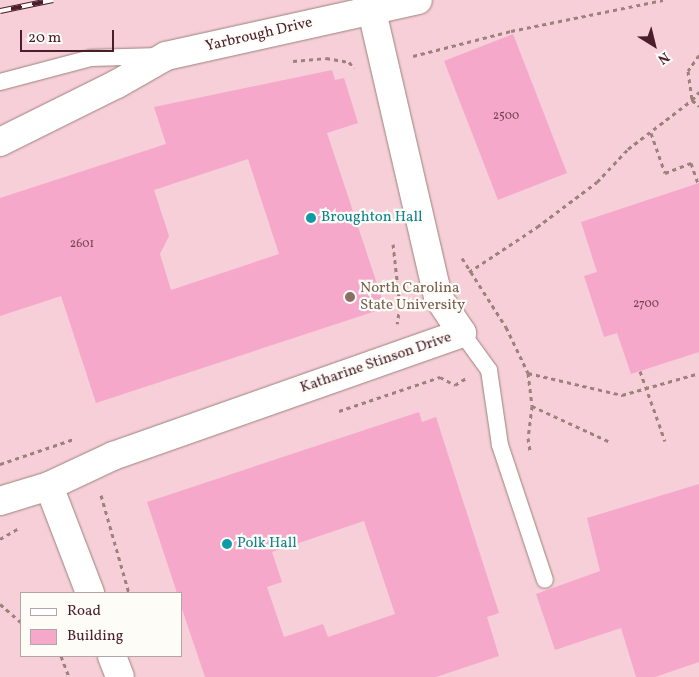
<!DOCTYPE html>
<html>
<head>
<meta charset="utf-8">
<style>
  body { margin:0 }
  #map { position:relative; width:699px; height:677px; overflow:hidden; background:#ede5c8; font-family:Vollkorn,serif }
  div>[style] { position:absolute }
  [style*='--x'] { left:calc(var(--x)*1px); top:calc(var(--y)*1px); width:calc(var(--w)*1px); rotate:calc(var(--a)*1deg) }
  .built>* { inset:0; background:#f6cfd8 }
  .building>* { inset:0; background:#f5a8c9 }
  .path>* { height:3px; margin-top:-1.5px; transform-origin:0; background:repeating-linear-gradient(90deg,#9c827a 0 4px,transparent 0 8px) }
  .roads { filter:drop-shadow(0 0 1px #9c827a) drop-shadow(0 0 1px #9c827a) }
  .lane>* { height:16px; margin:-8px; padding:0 8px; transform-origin:8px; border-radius:8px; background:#fff }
  .street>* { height:28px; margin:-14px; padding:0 14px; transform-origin:14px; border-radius:14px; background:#fff }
  .rail>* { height:5.5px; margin-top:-2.75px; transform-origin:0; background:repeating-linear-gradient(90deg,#fdfcf7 0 11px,#4a1f2b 0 22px); box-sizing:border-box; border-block:1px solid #4a1f2b }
  .path-bridge>* { height:3px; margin-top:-1.5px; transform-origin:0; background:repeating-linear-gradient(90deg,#9c827a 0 4px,transparent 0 8px) }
  .dots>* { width:14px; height:14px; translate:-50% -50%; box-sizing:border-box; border:2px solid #fdfcf7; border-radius:50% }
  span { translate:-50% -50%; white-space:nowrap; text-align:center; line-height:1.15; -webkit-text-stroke:4.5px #fdfcf7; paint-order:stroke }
  .number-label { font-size:12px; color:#754152 }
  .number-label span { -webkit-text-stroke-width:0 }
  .street-label { font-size:15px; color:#4a1f2b }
  .culture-label { font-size:15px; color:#0d838f }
  .left { translate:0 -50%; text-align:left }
  .education-label { font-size:15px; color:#785e54 }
  .legend { position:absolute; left:20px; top:592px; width:162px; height:65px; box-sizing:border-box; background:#fdfcf7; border:1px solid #b5a4a5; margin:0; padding:6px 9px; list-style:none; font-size:15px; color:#4a1f2b }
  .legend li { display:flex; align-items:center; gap:10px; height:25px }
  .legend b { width:25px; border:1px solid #b5a4a5 }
  .north { position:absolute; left:629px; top:20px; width:50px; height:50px; -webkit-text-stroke:4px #fdfcf7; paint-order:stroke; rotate:144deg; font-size:14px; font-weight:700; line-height:20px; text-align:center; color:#4a1f2b }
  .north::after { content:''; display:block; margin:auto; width:18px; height:22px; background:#4a1f2b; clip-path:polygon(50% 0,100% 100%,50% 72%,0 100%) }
  .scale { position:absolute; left:20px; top:30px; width:94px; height:22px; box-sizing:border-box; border:2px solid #4a1f2b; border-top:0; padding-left:6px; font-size:15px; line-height:18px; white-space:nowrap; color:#4a1f2b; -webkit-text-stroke:4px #fdfcf7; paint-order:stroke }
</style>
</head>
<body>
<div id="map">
  <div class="built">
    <i style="clip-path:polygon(evenodd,0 0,699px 0,699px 677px,0 677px,0 0,21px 593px,181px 593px,181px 656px,21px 656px,21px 593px)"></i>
  </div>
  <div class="building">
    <i style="clip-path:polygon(513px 34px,567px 173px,498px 200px,444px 61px)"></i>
    <i style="clip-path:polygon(evenodd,332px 70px,335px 80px,344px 78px,358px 123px,327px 133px,385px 308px,96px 403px,61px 296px,0 316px,0 198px,166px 144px,154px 107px,332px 70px,248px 159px,279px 254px,171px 290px,160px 254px,169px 236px,154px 190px,248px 159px)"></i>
    <i style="clip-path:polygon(699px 183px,699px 352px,631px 374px,617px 333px,604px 337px,584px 276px,597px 272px,581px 222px)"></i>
    <i style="clip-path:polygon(evenodd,419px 412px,422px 422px,436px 417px,499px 613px,487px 617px,499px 656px,436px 677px,205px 677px,181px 606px,181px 593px,177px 593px,147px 502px,419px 412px,364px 521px,395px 614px,328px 637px,323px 624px,284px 637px,267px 587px,282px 582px,272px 552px,364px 521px)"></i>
    <i style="clip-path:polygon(699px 484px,699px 662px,655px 677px,636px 677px,621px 628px,555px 650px,536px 594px,600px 571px,587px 518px)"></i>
  </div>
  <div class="path">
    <i style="--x:699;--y:55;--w:19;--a:125"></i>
    <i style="--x:688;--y:71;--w:29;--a:82"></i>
    <i style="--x:692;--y:100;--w:9;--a:41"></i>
    <i style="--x:413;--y:56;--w:101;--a:-14.3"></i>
    <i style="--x:511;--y:31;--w:155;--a:-11.5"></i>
    <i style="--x:293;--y:61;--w:33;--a:-5"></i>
    <i style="--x:326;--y:58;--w:23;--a:10"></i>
    <i style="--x:349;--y:62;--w:8;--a:50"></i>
    <i style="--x:651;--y:133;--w:42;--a:70.7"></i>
    <i style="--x:665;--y:173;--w:28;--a:-21"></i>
    <i style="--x:691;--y:163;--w:21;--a:71"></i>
    <i style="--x:393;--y:244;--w:62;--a:83.6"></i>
    <i style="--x:400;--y:306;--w:18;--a:99"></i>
    <i style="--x:462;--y:258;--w:82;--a:57.5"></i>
    <i style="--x:506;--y:327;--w:51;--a:64.4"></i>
    <i style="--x:528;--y:373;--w:33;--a:83"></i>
    <i style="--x:532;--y:406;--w:32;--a:97"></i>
    <i style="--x:528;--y:438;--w:13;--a:81"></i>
    <i style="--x:469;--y:272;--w:82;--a:-33.5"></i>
    <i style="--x:537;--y:227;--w:75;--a:-36.9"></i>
    <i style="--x:597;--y:182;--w:45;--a:-46.8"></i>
    <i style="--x:628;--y:149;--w:81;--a:-37.4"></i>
    <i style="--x:692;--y:100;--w:11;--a:-49"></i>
    <i style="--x:528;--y:373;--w:97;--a:13.2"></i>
    <i style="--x:622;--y:395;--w:80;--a:-15.9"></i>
    <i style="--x:532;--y:406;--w:84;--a:24.7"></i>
    <i style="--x:339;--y:411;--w:107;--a:-18.6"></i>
    <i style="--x:440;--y:377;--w:17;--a:28"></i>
    <i style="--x:455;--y:385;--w:13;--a:-32"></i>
    <i style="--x:659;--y:424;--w:18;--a:71"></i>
    <i style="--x:0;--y:464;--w:78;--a:-18.7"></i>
    <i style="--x:101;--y:495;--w:102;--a:74.1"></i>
    <i style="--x:0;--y:539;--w:22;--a:-30"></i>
    <i style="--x:0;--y:604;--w:28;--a:41"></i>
    <i style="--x:61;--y:656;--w:22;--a:69"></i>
  </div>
  <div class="roads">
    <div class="lane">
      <i style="--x:0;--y:82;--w:94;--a:-14.8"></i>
      <i style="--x:91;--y:58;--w:68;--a:-1.7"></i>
      <i style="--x:462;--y:333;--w:46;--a:53.9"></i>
      <i style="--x:489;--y:370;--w:76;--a:81.7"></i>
      <i style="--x:500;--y:445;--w:142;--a:71.6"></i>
    </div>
    <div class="street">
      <i style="--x:0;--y:142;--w:131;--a:-26.4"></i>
      <i style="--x:117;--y:84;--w:56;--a:-29.7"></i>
      <i style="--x:166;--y:56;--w:258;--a:-12.5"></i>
      <i style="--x:49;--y:486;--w:115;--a:69"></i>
      <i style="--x:0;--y:501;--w:51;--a:-17"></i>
      <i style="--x:49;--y:486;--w:71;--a:-25.1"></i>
      <i style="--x:113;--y:456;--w:370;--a:-19.4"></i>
      <i style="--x:462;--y:333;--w:43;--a:-123.7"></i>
      <i style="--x:438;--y:297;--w:294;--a:-103"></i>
      <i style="--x:112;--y:656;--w:22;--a:69"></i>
    </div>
  </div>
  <div class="rail">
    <i style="--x:0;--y:11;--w:54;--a:-11.7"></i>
  </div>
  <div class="path-bridge">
    <i style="--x:640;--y:371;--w:56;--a:70.3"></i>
  </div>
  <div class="dots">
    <i style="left:311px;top:218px;background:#0f9aa8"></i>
    <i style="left:350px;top:297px;background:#8d6e63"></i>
    <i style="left:227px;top:544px;background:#0f9aa8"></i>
  </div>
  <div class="number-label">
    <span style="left:506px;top:117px">2500</span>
    <span style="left:82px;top:245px">2601</span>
    <span style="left:646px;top:305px">2700</span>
  </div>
  <div class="street-label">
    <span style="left:259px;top:35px;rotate:-13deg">Yarbrough Drive</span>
    <span style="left:376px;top:363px;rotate:-19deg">Katharine Stinson Drive</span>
  </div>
  <div class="culture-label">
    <span class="left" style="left:321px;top:218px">Broughton Hall</span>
    <span class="left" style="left:237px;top:544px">Polk Hall</span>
  </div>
  <div class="education-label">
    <span class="left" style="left:360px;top:297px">North Carolina<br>State University</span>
  </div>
  <ul class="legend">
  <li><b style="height:6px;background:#fff"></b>Road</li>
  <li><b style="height:14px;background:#f5a8c9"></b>Building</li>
  </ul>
  <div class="north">N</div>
  <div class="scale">20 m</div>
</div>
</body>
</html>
